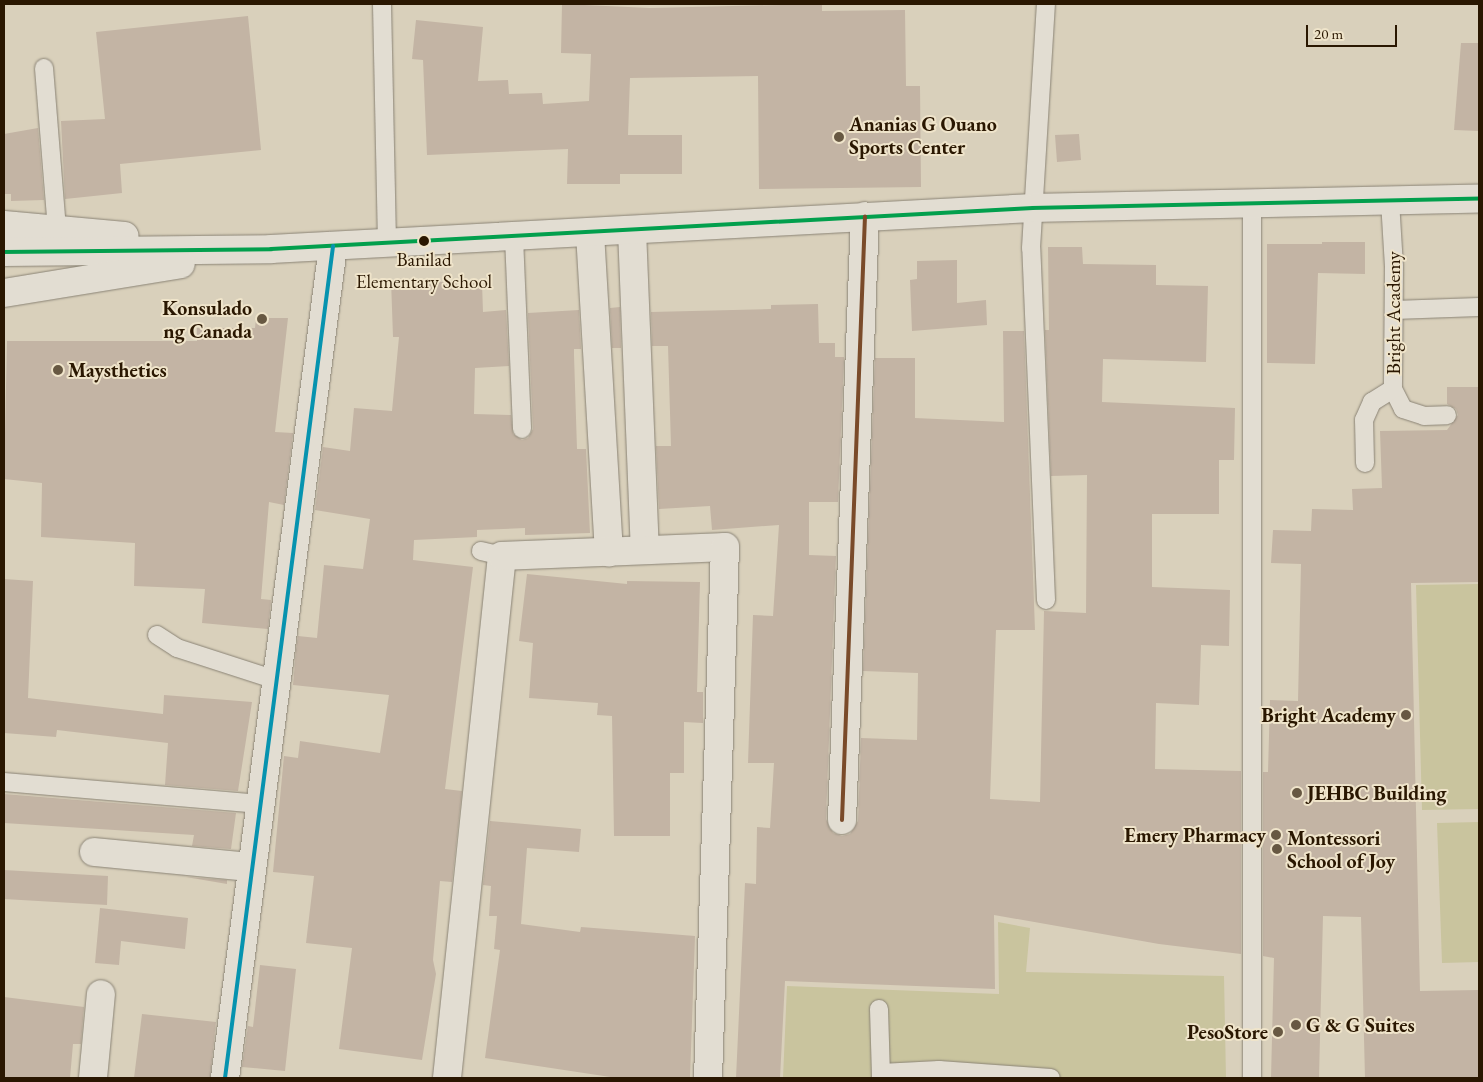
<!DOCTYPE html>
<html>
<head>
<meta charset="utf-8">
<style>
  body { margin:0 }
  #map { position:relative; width:1483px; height:1082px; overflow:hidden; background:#d9d0bb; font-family:"EB Garamond",serif }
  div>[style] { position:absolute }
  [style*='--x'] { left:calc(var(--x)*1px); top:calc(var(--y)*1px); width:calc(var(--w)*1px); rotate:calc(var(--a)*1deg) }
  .green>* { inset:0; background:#c9c49e }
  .building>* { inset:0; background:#c3b4a4 }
  .roads { filter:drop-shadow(0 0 1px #8a8375) drop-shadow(0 0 1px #8a8375) }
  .lane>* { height:18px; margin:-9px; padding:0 9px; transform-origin:9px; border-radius:9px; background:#e2ddd2 }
  .street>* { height:28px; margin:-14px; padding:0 14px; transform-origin:14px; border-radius:14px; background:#e2ddd2 }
  .secondary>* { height:28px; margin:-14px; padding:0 14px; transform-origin:14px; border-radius:14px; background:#e2ddd2 }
  .bus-1>* { height:4px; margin:-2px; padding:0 2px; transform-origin:2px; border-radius:2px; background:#029f4d }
  .bus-2>* { height:4px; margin:-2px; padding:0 2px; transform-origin:2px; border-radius:2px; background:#7a4b2a }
  .bus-3>* { height:4px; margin:-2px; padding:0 2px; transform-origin:2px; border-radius:2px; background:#0693af }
  .dots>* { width:14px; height:14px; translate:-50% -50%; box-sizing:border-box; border:2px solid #efe4ca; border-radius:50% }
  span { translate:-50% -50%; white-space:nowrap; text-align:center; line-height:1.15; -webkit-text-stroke:4px #efe4ca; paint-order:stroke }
  .bus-label { font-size:19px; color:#2a1701 }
  .poi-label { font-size:20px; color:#2a1701; font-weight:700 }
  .left { translate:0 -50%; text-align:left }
  .right { translate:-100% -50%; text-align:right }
  .street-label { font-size:20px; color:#2a1701 }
  .frame { position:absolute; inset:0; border:5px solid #2a1701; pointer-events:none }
  .scale { position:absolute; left:1306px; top:25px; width:91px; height:22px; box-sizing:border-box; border:2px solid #2a1701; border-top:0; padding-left:6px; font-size:15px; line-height:18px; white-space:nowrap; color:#2a1701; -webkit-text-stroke:4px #efe4ca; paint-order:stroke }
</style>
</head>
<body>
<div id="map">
  <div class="green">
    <i style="clip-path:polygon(1479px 584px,1479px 809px,1422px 810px,1416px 585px)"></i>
    <i style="clip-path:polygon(1479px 822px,1479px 962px,1442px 963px,1437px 823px)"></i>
    <i style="clip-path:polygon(998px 922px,1030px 928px,1026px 972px,1224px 976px,1226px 1078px,783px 1078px,787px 986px,999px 994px)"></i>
  </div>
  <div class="building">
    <i style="clip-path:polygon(562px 4px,650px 8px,822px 4px,822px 11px,905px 10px,906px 86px,920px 86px,921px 187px,759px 189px,758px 76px,630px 78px,628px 135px,682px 135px,682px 174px,620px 174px,620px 184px,567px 184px,568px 149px,427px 155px,423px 60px,412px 59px,416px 20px,483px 27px,478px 81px,508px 80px,509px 94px,542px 93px,543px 104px,589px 101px,591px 54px,561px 53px)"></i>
    <i style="clip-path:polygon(248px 16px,261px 150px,120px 164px,122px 193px,65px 199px,61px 121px,105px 119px,96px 32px)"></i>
    <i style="clip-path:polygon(1461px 43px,1479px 43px,1479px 131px,1454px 130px)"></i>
    <i style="clip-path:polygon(38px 128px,44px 200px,11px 201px,11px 194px,4px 194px,4px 134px)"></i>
    <i style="clip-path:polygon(1079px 134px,1081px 160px,1057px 162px,1055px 135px)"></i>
    <i style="clip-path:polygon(1322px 242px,1365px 242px,1365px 274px,1318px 273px,1315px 364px,1267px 363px,1267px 244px,1322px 244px)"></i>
    <i style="clip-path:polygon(1048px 247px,1082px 247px,1083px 264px,1156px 265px,1156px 285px,1208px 286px,1206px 362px,1103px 359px,1102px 402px,1235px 408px,1234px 460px,1219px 460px,1219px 514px,1152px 514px,1152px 587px,1230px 590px,1229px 646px,1201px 645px,1199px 705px,1156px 703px,1155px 769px,1241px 771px,1241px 954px,1159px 944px,994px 915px,995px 989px,785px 981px,780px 1078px,736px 1078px,745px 883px,756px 884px,757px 827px,770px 828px,774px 763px,748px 763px,753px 615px,773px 616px,779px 525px,712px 530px,710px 506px,659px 509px,656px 446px,671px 446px,668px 346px,652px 346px,651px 312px,771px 309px,771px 305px,818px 304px,819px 343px,835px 343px,835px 357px,844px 357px,838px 502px,809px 502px,809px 555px,836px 556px,826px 819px,833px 833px,842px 836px,850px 834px,858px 821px,861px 738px,917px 740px,918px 673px,863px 671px,875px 358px,915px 358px,915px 418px,1004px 422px,1003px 331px,1024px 331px,1035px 630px,996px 630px,990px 799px,1040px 802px,1044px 611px,1086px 613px,1087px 475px,1051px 476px,1045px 330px,1049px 330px)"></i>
    <i style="clip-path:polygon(957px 260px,957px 303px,986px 300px,987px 325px,912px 331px,910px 280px,917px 279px,917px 261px)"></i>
    <i style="clip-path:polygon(441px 279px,441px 282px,482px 283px,483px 312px,506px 310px,509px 366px,475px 368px,474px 414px,511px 415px,513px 434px,522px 440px,528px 438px,533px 429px,528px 313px,579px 310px,581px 349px,574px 349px,574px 355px,577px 449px,586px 449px,590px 533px,525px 535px,525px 528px,477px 530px,477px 537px,414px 540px,413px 560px,473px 567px,445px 789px,462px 791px,452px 882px,440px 881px,433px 960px,436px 974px,422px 1060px,339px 1049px,352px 948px,306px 943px,314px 876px,273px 872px,284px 756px,298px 758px,300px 741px,380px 753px,389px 695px,293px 685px,296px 650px,298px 636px,317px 638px,324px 565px,363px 569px,370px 519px,315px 510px,323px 447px,350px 451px,354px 408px,392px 411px,399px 337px,393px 337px,391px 280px)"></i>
    <i style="clip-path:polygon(620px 307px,621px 348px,612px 348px,610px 308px)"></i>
    <i style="clip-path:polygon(256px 318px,288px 318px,275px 432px,293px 433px,284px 505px,269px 502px,261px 599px,271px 600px,268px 629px,202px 623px,205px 589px,134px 586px,135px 543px,41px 537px,42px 483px,4px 479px,7px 341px,197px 341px,197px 328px,255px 328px)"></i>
    <i style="clip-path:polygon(1447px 387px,1479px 387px,1479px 582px,1411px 583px,1420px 991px,1479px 990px,1479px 1078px,1365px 1078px,1361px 917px,1323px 916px,1319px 1078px,1271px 1078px,1274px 958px,1263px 956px,1263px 772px,1268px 772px,1270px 700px,1298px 701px,1301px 564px,1271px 563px,1273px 530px,1311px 531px,1312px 509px,1353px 510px,1352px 489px,1382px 488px,1380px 431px,1447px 430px,1458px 415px,1456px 409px,1447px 404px)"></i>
    <i style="clip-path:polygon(527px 574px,627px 584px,627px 581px,700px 582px,697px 692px,703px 692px,703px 723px,684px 722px,684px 773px,670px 773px,670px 836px,614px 836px,612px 716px,597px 715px,598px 703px,529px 698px,533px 643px,519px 641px)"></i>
    <i style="clip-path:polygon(4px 579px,33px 581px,28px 698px,163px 714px,164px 695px,252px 702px,238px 791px,165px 785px,168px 743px,57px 730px,56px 737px,4px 733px)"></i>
    <i style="clip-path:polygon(4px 794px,236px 813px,231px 849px,192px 846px,194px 835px,4px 823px)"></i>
    <i style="clip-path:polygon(490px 821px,581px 829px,579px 852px,527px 848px,521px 924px,580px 932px,581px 927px,695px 936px,690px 1078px,617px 1078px,485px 1058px,500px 950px,494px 949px,497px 916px,489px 916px,491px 886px,483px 885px)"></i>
    <i style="clip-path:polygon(4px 870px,108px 876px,107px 905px,4px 899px)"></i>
    <i style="clip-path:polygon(186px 877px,227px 880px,227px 884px)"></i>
    <i style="clip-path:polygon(100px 908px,188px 918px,185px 949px,121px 941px,119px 965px,95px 963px)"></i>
    <i style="clip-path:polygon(260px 965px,296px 969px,285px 1071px,242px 1067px,248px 1026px,253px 1027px)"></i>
    <i style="clip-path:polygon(4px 997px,84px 1007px,81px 1044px,73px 1044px,70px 1078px,4px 1078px)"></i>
    <i style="clip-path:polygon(142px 1014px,216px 1022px,210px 1078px,134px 1078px)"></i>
  </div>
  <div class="roads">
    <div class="lane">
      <i style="--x:382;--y:4;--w:240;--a:88.8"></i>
      <i style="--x:44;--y:68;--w:162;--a:85.4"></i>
      <i style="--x:1390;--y:201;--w:66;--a:86.5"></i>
      <i style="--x:1394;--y:267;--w:122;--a:90.5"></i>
      <i style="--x:1393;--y:389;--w:22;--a:63"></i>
      <i style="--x:1403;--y:409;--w:22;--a:18"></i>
      <i style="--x:1424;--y:416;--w:23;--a:-2"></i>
      <i style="--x:1252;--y:204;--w:874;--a:90"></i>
      <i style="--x:514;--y:237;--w:192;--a:87.6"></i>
      <i style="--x:1394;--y:310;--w:85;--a:-2"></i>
      <i style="--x:1365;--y:463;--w:43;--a:-91.3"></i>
      <i style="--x:1364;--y:420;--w:20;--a:-66"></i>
      <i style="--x:1372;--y:402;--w:25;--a:-32"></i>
      <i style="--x:481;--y:551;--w:22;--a:13"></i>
      <i style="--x:1046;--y:600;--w:352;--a:-92.4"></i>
      <i style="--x:1031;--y:248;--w:244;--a:-86.5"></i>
      <i style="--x:157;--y:635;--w:24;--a:33"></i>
      <i style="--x:177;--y:648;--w:104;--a:17.9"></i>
      <i style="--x:4;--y:782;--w:257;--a:4.9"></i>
      <i style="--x:879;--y:1009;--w:69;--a:88.3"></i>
      <i style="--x:881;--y:1073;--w:58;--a:-3"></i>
      <i style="--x:939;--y:1070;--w:112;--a:4.1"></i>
    </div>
    <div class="street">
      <i style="--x:632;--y:230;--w:320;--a:87.7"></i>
      <i style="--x:590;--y:233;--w:320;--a:86.6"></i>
      <i style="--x:842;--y:820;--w:604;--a:-87.82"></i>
      <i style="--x:94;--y:852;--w:158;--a:5.5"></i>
      <i style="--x:93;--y:1078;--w:84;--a:-84.6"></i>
      <i style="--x:225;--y:1078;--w:839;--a:-82.6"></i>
      <i style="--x:447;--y:1078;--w:525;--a:-83.99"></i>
      <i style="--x:502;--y:556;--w:223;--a:-2.3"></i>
      <i style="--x:725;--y:547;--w:531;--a:91.83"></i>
    </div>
    <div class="secondary">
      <i style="--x:4;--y:225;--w:121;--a:5.2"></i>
      <i style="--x:4;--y:252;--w:267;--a:-0.6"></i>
      <i style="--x:271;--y:249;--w:763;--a:-3.08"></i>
      <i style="--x:1033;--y:208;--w:446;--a:-1.2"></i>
      <i style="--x:4;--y:293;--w:179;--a:-9.3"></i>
    </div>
  </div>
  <div class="bus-1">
    <i style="--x:4;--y:252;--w:267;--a:-0.6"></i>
    <i style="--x:271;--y:249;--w:763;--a:-3.08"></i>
    <i style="--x:1033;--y:208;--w:446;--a:-1.2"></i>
  </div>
  <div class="bus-2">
    <i style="--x:842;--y:820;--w:604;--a:-87.82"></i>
  </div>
  <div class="bus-3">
    <i style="--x:225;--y:1078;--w:839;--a:-82.6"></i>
  </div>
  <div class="dots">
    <i style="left:839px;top:137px;background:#675842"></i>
    <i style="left:424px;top:241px;background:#2a1701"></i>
    <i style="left:262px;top:319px;background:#675842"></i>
    <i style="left:58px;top:370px;background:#675842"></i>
    <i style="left:1406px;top:715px;background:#675842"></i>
    <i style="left:1297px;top:793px;background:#675842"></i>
    <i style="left:1276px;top:835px;background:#675842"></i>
    <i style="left:1277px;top:849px;background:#675842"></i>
    <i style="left:1296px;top:1025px;background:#675842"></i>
    <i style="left:1278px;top:1032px;background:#675842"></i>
  </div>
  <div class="bus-label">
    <span style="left:424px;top:271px">Banilad<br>Elementary School</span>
  </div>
  <div class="poi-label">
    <span class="left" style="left:849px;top:136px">Ananias G Ouano<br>Sports Center</span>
    <span class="right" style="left:252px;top:320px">Konsulado<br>ng Canada</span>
    <span class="left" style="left:68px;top:370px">Maysthetics</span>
    <span class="right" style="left:1396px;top:715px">Bright Academy</span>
    <span class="left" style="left:1307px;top:793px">JEHBC Building</span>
    <span class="right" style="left:1266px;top:835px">Emery Pharmacy</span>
    <span class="left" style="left:1287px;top:850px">Montessori<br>School of Joy</span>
    <span class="left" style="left:1306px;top:1025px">G &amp; G Suites</span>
    <span class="right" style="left:1268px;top:1032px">PesoStore</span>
  </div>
  <div class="street-label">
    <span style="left:1393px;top:313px;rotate:-90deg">Bright Academy</span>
  </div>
  <div class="frame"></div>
  <div class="scale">20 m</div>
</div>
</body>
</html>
